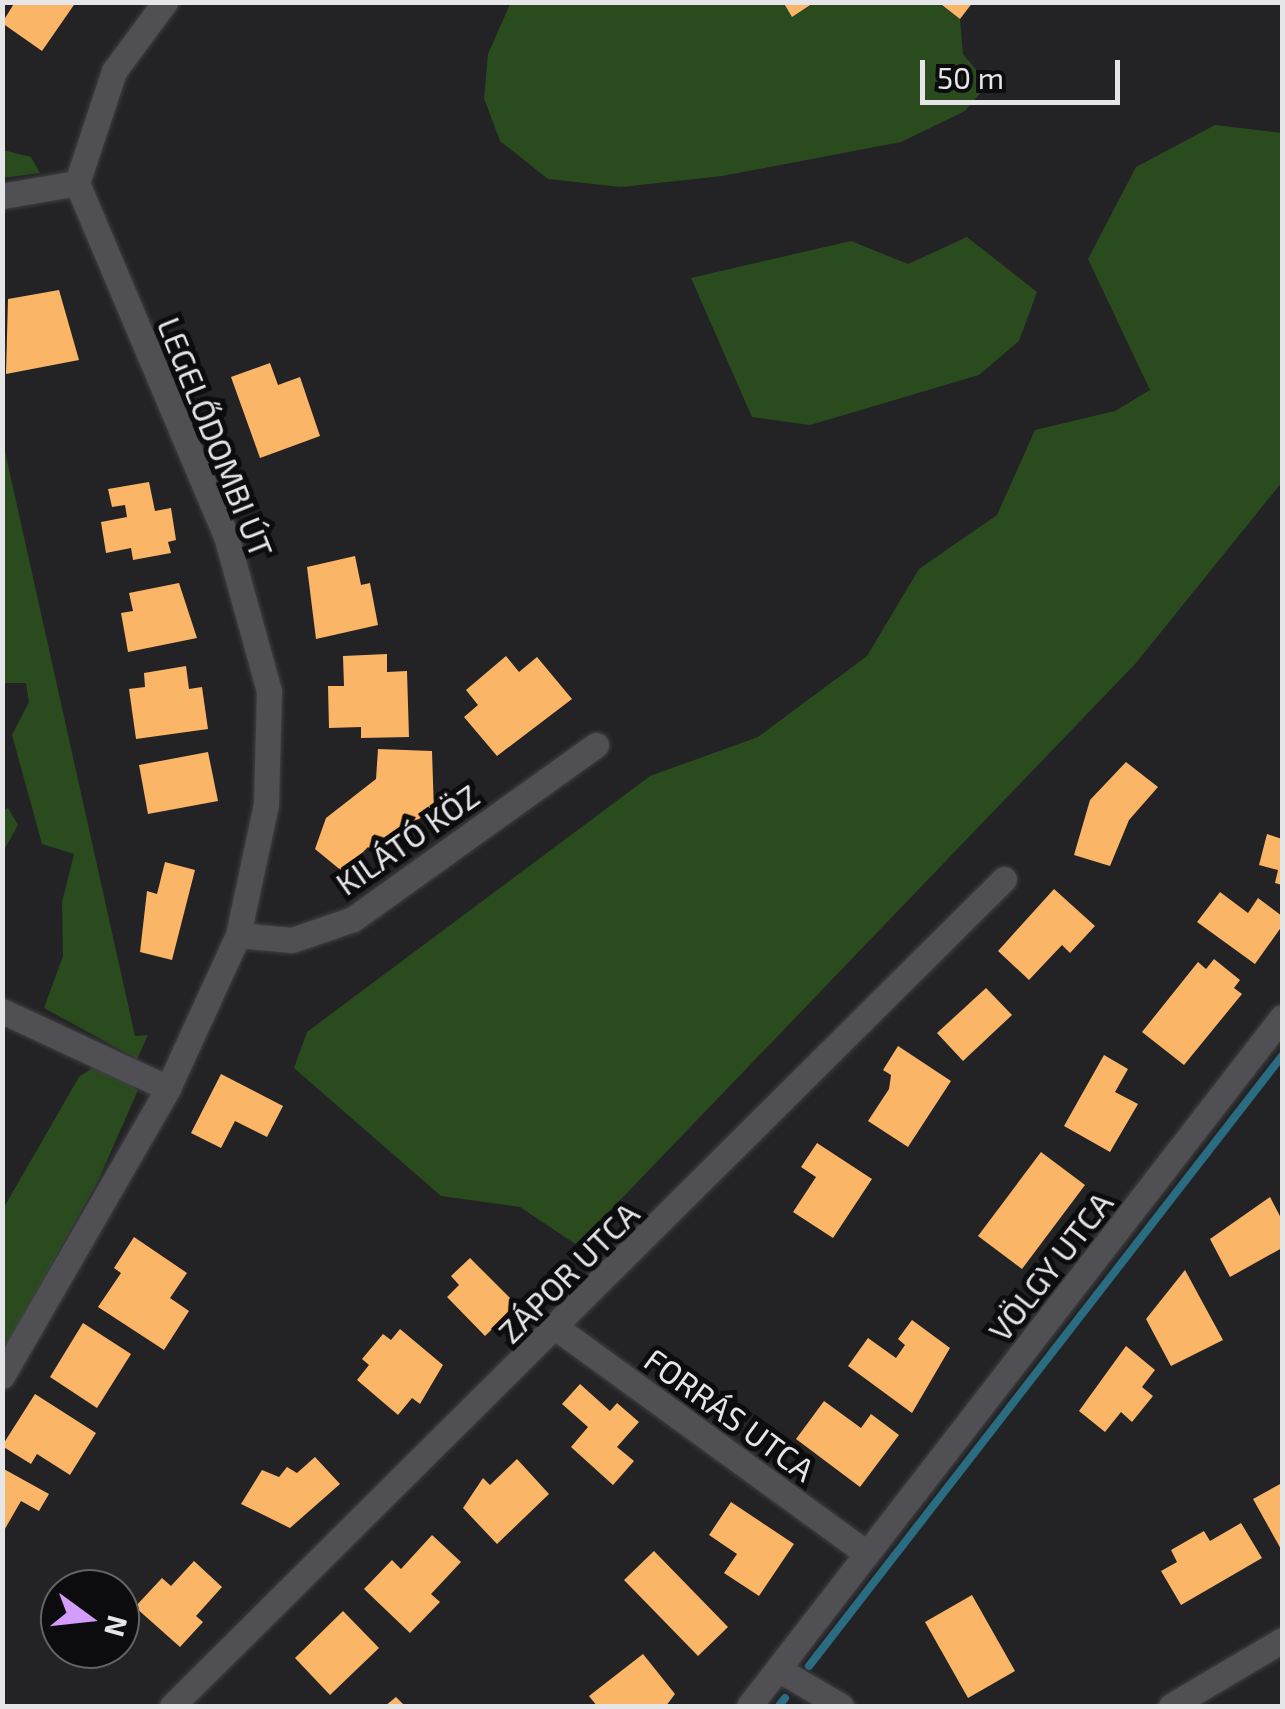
<!DOCTYPE html>
<html>
<head>
<meta charset="utf-8">
<style>
  body { margin:0 }
  #map { position:relative; width:1285px; height:1709px; overflow:hidden; background:#232326; font-family:"Exo 2",sans-serif }
  div>[style] { position:absolute }
  [style*='--x'] { left:calc(var(--x)*1px); top:calc(var(--y)*1px); width:calc(var(--w)*1px); rotate:calc(var(--a)*1deg) }
  .green>* { inset:0; background:#294b1d }
  .stream>* { height:8px; margin:-4px; padding:0 4px; transform-origin:4px; border-radius:4px; background:#2a6d83 }
  .building>* { inset:0; background:#fbb566 }
  .roads { filter:drop-shadow(0 0 2px #404043) drop-shadow(0 0 2px #404043) }
  .minor>* { height:25px; margin:-12.5px; padding:0 12.5px; transform-origin:12.5px; border-radius:12.5px; background:#505054 }
  span { translate:-50% -50%; white-space:nowrap; text-align:center; line-height:1.15; -webkit-text-stroke:10px #0c0c0e; paint-order:stroke }
  .street-label { font-size:32px; color:#e6e6e8 }
  .frame { position:absolute; inset:0; border:5px solid #e6e6e8; pointer-events:none }
  .north { position:absolute; left:40px; top:1569px; width:100px; height:100px; box-sizing:border-box; background:#0c0c0e; border:2px solid #636365; border-radius:50%; rotate:105deg; font-size:28px; font-weight:700; line-height:40px; text-align:center; color:#e6e6e8 }
  .north::after { content:''; display:block; margin:auto; width:35px; height:45px; background:#d49cfb; clip-path:polygon(50% 0,100% 100%,50% 72%,0 100%) }
  .scale { position:absolute; left:920px; top:60px; width:200px; height:45px; box-sizing:border-box; border:5px solid #e6e6e8; border-top:0; padding-left:12px; font-size:30px; line-height:35px; white-space:nowrap; color:#e6e6e8; -webkit-text-stroke:8px #0c0c0e; paint-order:stroke }
</style>
</head>
<body>
<div id="map">
  <div class="green">
    <i style="clip-path:polygon(511px 2px,783px 3px,792px 17px,815px 3px,938px 3px,960px 19px,963px 54px,988px 84px,965px 111px,901px 142px,722px 176px,621px 187px,548px 179px,500px 141px,484px 98px,488px 54px)"></i>
    <i style="clip-path:polygon(1215px 125px,1282px 133px,1282px 482px,1136px 663px,577px 1245px,520px 1207px,441px 1196px,294px 1068px,307px 1032px,650px 776px,758px 737px,867px 656px,919px 569px,997px 515px,1035px 430px,1115px 411px,1150px 390px,1088px 259px,1136px 167px)"></i>
    <i style="clip-path:polygon(3px 150px,31px 157px,40px 173px,3px 178px)"></i>
    <i style="clip-path:polygon(967px 237px,1037px 292px,1019px 341px,979px 375px,810px 425px,752px 417px,691px 278px,851px 241px,908px 264px)"></i>
    <i style="clip-path:polygon(2px 438px,135px 1036px,148px 1035px,137px 1059px,44px 1008px,63px 956px,62px 902px,74px 854px,42px 844px,12px 735px,29px 702px,26px 683px,3px 683px)"></i>
    <i style="clip-path:polygon(8px 808px,18px 825px,3px 852px,3px 811px)"></i>
    <i style="clip-path:polygon(98px 1064px,138px 1090px,98px 1181px,3px 1352px,3px 1209px,79px 1077px)"></i>
  </div>
  <div class="stream">
    <i style="--x:809;--y:1666;--w:772;--a:-52.21"></i>
    <i style="--x:779;--y:1706;--w:10;--a:-53"></i>
  </div>
  <div class="building">
    <i style="clip-path:polygon(15px 2px,76px 2px,42px 51px,2px 23px)"></i>
    <i style="clip-path:polygon(783px 2px,815px 2px,792px 17px)"></i>
    <i style="clip-path:polygon(938px 2px,973px 2px,960px 19px)"></i>
    <i style="clip-path:polygon(59px 290px,79px 360px,6px 374px,8px 299px)"></i>
    <i style="clip-path:polygon(270px 363px,278px 385px,300px 377px,320px 436px,260px 458px,231px 377px)"></i>
    <i style="clip-path:polygon(149px 482px,155px 511px,171px 508px,176px 540px,168px 542px,171px 553px,133px 560px,131px 548px,106px 553px,101px 522px,127px 517px,125px 505px,112px 507px,108px 489px)"></i>
    <i style="clip-path:polygon(355px 556px,361px 585px,370px 583px,378px 625px,316px 639px,307px 567px)"></i>
    <i style="clip-path:polygon(179px 583px,197px 638px,128px 652px,121px 613px,133px 611px,129px 593px)"></i>
    <i style="clip-path:polygon(387px 654px,387px 672px,407px 671px,409px 737px,361px 738px,361px 727px,329px 728px,328px 686px,344px 686px,343px 656px)"></i>
    <i style="clip-path:polygon(506px 656px,519px 672px,537px 657px,572px 699px,497px 756px,464px 717px,478px 705px,466px 690px)"></i>
    <i style="clip-path:polygon(186px 666px,189px 689px,202px 687px,208px 729px,136px 739px,129px 689px,145px 687px,144px 673px)"></i>
    <i style="clip-path:polygon(378px 749px,432px 751px,434px 812px,403px 826px,375px 853px,368px 847px,343px 872px,315px 849px,326px 818px,376px 779px)"></i>
    <i style="clip-path:polygon(208px 752px,218px 801px,148px 814px,139px 765px)"></i>
    <i style="clip-path:polygon(1126px 762px,1158px 787px,1129px 820px,1110px 866px,1074px 855px,1090px 800px)"></i>
    <i style="clip-path:polygon(1267px 834px,1282px 839px,1282px 885px,1275px 883px,1278px 870px,1259px 865px)"></i>
    <i style="clip-path:polygon(165px 862px,195px 870px,172px 960px,140px 952px,147px 891px,157px 894px)"></i>
    <i style="clip-path:polygon(1054px 889px,1095px 926px,1070px 953px,1062px 945px,1029px 980px,998px 951px)"></i>
    <i style="clip-path:polygon(1220px 892px,1248px 913px,1258px 898px,1282px 916px,1282px 926px,1255px 964px,1197px 922px)"></i>
    <i style="clip-path:polygon(1214px 959px,1240px 980px,1234px 988px,1242px 994px,1184px 1065px,1142px 1032px,1198px 962px,1206px 969px)"></i>
    <i style="clip-path:polygon(986px 988px,1012px 1015px,963px 1061px,937px 1033px)"></i>
    <i style="clip-path:polygon(898px 1046px,951px 1081px,908px 1147px,868px 1121px,889px 1089px,891px 1075px,883px 1070px)"></i>
    <i style="clip-path:polygon(1104px 1055px,1128px 1069px,1115px 1092px,1138px 1104px,1110px 1152px,1064px 1126px)"></i>
    <i style="clip-path:polygon(221px 1074px,283px 1106px,267px 1137px,235px 1121px,221px 1148px,191px 1133px)"></i>
    <i style="clip-path:polygon(817px 1143px,872px 1179px,833px 1238px,793px 1212px,816px 1177px,801px 1167px)"></i>
    <i style="clip-path:polygon(1041px 1152px,1085px 1185px,1022px 1269px,978px 1236px)"></i>
    <i style="clip-path:polygon(1270px 1197px,1282px 1220px,1282px 1248px,1230px 1277px,1210px 1239px)"></i>
    <i style="clip-path:polygon(134px 1237px,187px 1273px,170px 1298px,189px 1311px,164px 1350px,98px 1307px,121px 1273px,114px 1268px)"></i>
    <i style="clip-path:polygon(470px 1258px,517px 1305px,485px 1336px,447px 1297px,459px 1285px,451px 1276px)"></i>
    <i style="clip-path:polygon(1185px 1270px,1223px 1340px,1171px 1366px,1146px 1319px)"></i>
    <i style="clip-path:polygon(912px 1320px,950px 1348px,912px 1413px,848px 1366px,868px 1338px,896px 1358px,905px 1345px,898px 1339px)"></i>
    <i style="clip-path:polygon(83px 1323px,131px 1354px,97px 1408px,50px 1377px)"></i>
    <i style="clip-path:polygon(400px 1329px,443px 1365px,420px 1404px,412px 1398px,398px 1415px,357px 1380px,369px 1365px,362px 1359px,383px 1334px,391px 1340px)"></i>
    <i style="clip-path:polygon(1126px 1346px,1155px 1370px,1142px 1387px,1153px 1396px,1132px 1422px,1121px 1412px,1105px 1432px,1079px 1411px)"></i>
    <i style="clip-path:polygon(580px 1384px,610px 1411px,617px 1403px,639px 1422px,617px 1447px,634px 1461px,613px 1485px,571px 1447px,588px 1427px,562px 1404px)"></i>
    <i style="clip-path:polygon(35px 1394px,96px 1433px,70px 1475px,37px 1454px,31px 1464px,2px 1446px)"></i>
    <i style="clip-path:polygon(824px 1401px,861px 1428px,871px 1414px,899px 1435px,860px 1487px,796px 1439px)"></i>
    <i style="clip-path:polygon(315px 1457px,340px 1484px,290px 1528px,241px 1504px,262px 1470px,279px 1477px,287px 1467px,297px 1473px)"></i>
    <i style="clip-path:polygon(517px 1459px,549px 1494px,497px 1544px,463px 1508px,483px 1478px,490px 1485px)"></i>
    <i style="clip-path:polygon(2px 1468px,49px 1494px,39px 1511px,21px 1501px,2px 1534px)"></i>
    <i style="clip-path:polygon(1282px 1483px,1282px 1551px,1253px 1499px)"></i>
    <i style="clip-path:polygon(731px 1502px,794px 1544px,759px 1596px,724px 1573px,737px 1554px,709px 1535px)"></i>
    <i style="clip-path:polygon(1241px 1523px,1262px 1558px,1181px 1605px,1161px 1571px,1177px 1562px,1171px 1550px,1204px 1531px,1210px 1541px)"></i>
    <i style="clip-path:polygon(432px 1535px,461px 1562px,431px 1594px,440px 1602px,410px 1633px,364px 1589px,392px 1560px,401px 1569px)"></i>
    <i style="clip-path:polygon(654px 1551px,728px 1627px,698px 1656px,624px 1580px)"></i>
    <i style="clip-path:polygon(194px 1561px,222px 1587px,196px 1616px,203px 1622px,180px 1647px,135px 1607px,162px 1578px,171px 1586px)"></i>
    <i style="clip-path:polygon(972px 1595px,1015px 1671px,968px 1698px,925px 1622px)"></i>
    <i style="clip-path:polygon(343px 1611px,379px 1648px,330px 1695px,295px 1658px)"></i>
    <i style="clip-path:polygon(643px 1654px,675px 1694px,666px 1706px,597px 1706px,589px 1696px)"></i>
    <i style="clip-path:polygon(396px 1697px,405px 1706px,385px 1706px)"></i>
  </div>
  <div class="roads">
    <div class="minor">
      <i style="--x:2;--y:196;--w:76;--a:-9.8"></i>
      <i style="--x:238;--y:935;--w:54;--a:5.3"></i>
      <i style="--x:292;--y:940;--w:65;--a:-19"></i>
      <i style="--x:353;--y:919;--w:299;--a:-35.6"></i>
      <i style="--x:2;--y:1011;--w:183;--a:24.9"></i>
      <i style="--x:558;--y:1329;--w:378;--a:36"></i>
      <i style="--x:2;--y:1376;--w:332;--a:-60"></i>
      <i style="--x:168;--y:1088;--w:168;--a:-65.4"></i>
      <i style="--x:238;--y:935;--w:134;--a:-77.9"></i>
      <i style="--x:266;--y:804;--w:113;--a:-88.5"></i>
      <i style="--x:269;--y:691;--w:161;--a:-105.5"></i>
      <i style="--x:226;--y:536;--w:383;--a:-112.9"></i>
      <i style="--x:77;--y:183;--w:118;--a:-71.7"></i>
      <i style="--x:114;--y:71;--w:86;--a:-53.5"></i>
      <i style="--x:778;--y:1669;--w:73;--a:30.4"></i>
      <i style="--x:172;--y:1706;--w:1173;--a:-44.83"></i>
      <i style="--x:749;--y:1706;--w:871;--a:-52.28"></i>
      <i style="--x:1171;--y:1706;--w:129;--a:-30.7"></i>
    </div>
  </div>
  <div class="street-label">
    <span style="left:216px;top:437px;rotate:68deg">LEGELŐDOMBI ÚT</span>
    <span style="left:407px;top:839px;rotate:-35deg">KILÁTÓ KÖZ</span>
    <span style="left:1050px;top:1266px;rotate:-52deg">VÖLGY UTCA</span>
    <span style="left:568px;top:1272px;rotate:-45deg">ZÁPOR UTCA</span>
    <span style="left:730px;top:1414px;rotate:36deg">FORRÁS UTCA</span>
  </div>
  <div class="frame"></div>
  <div class="north">N</div>
  <div class="scale">50 m</div>
</div>
</body>
</html>
